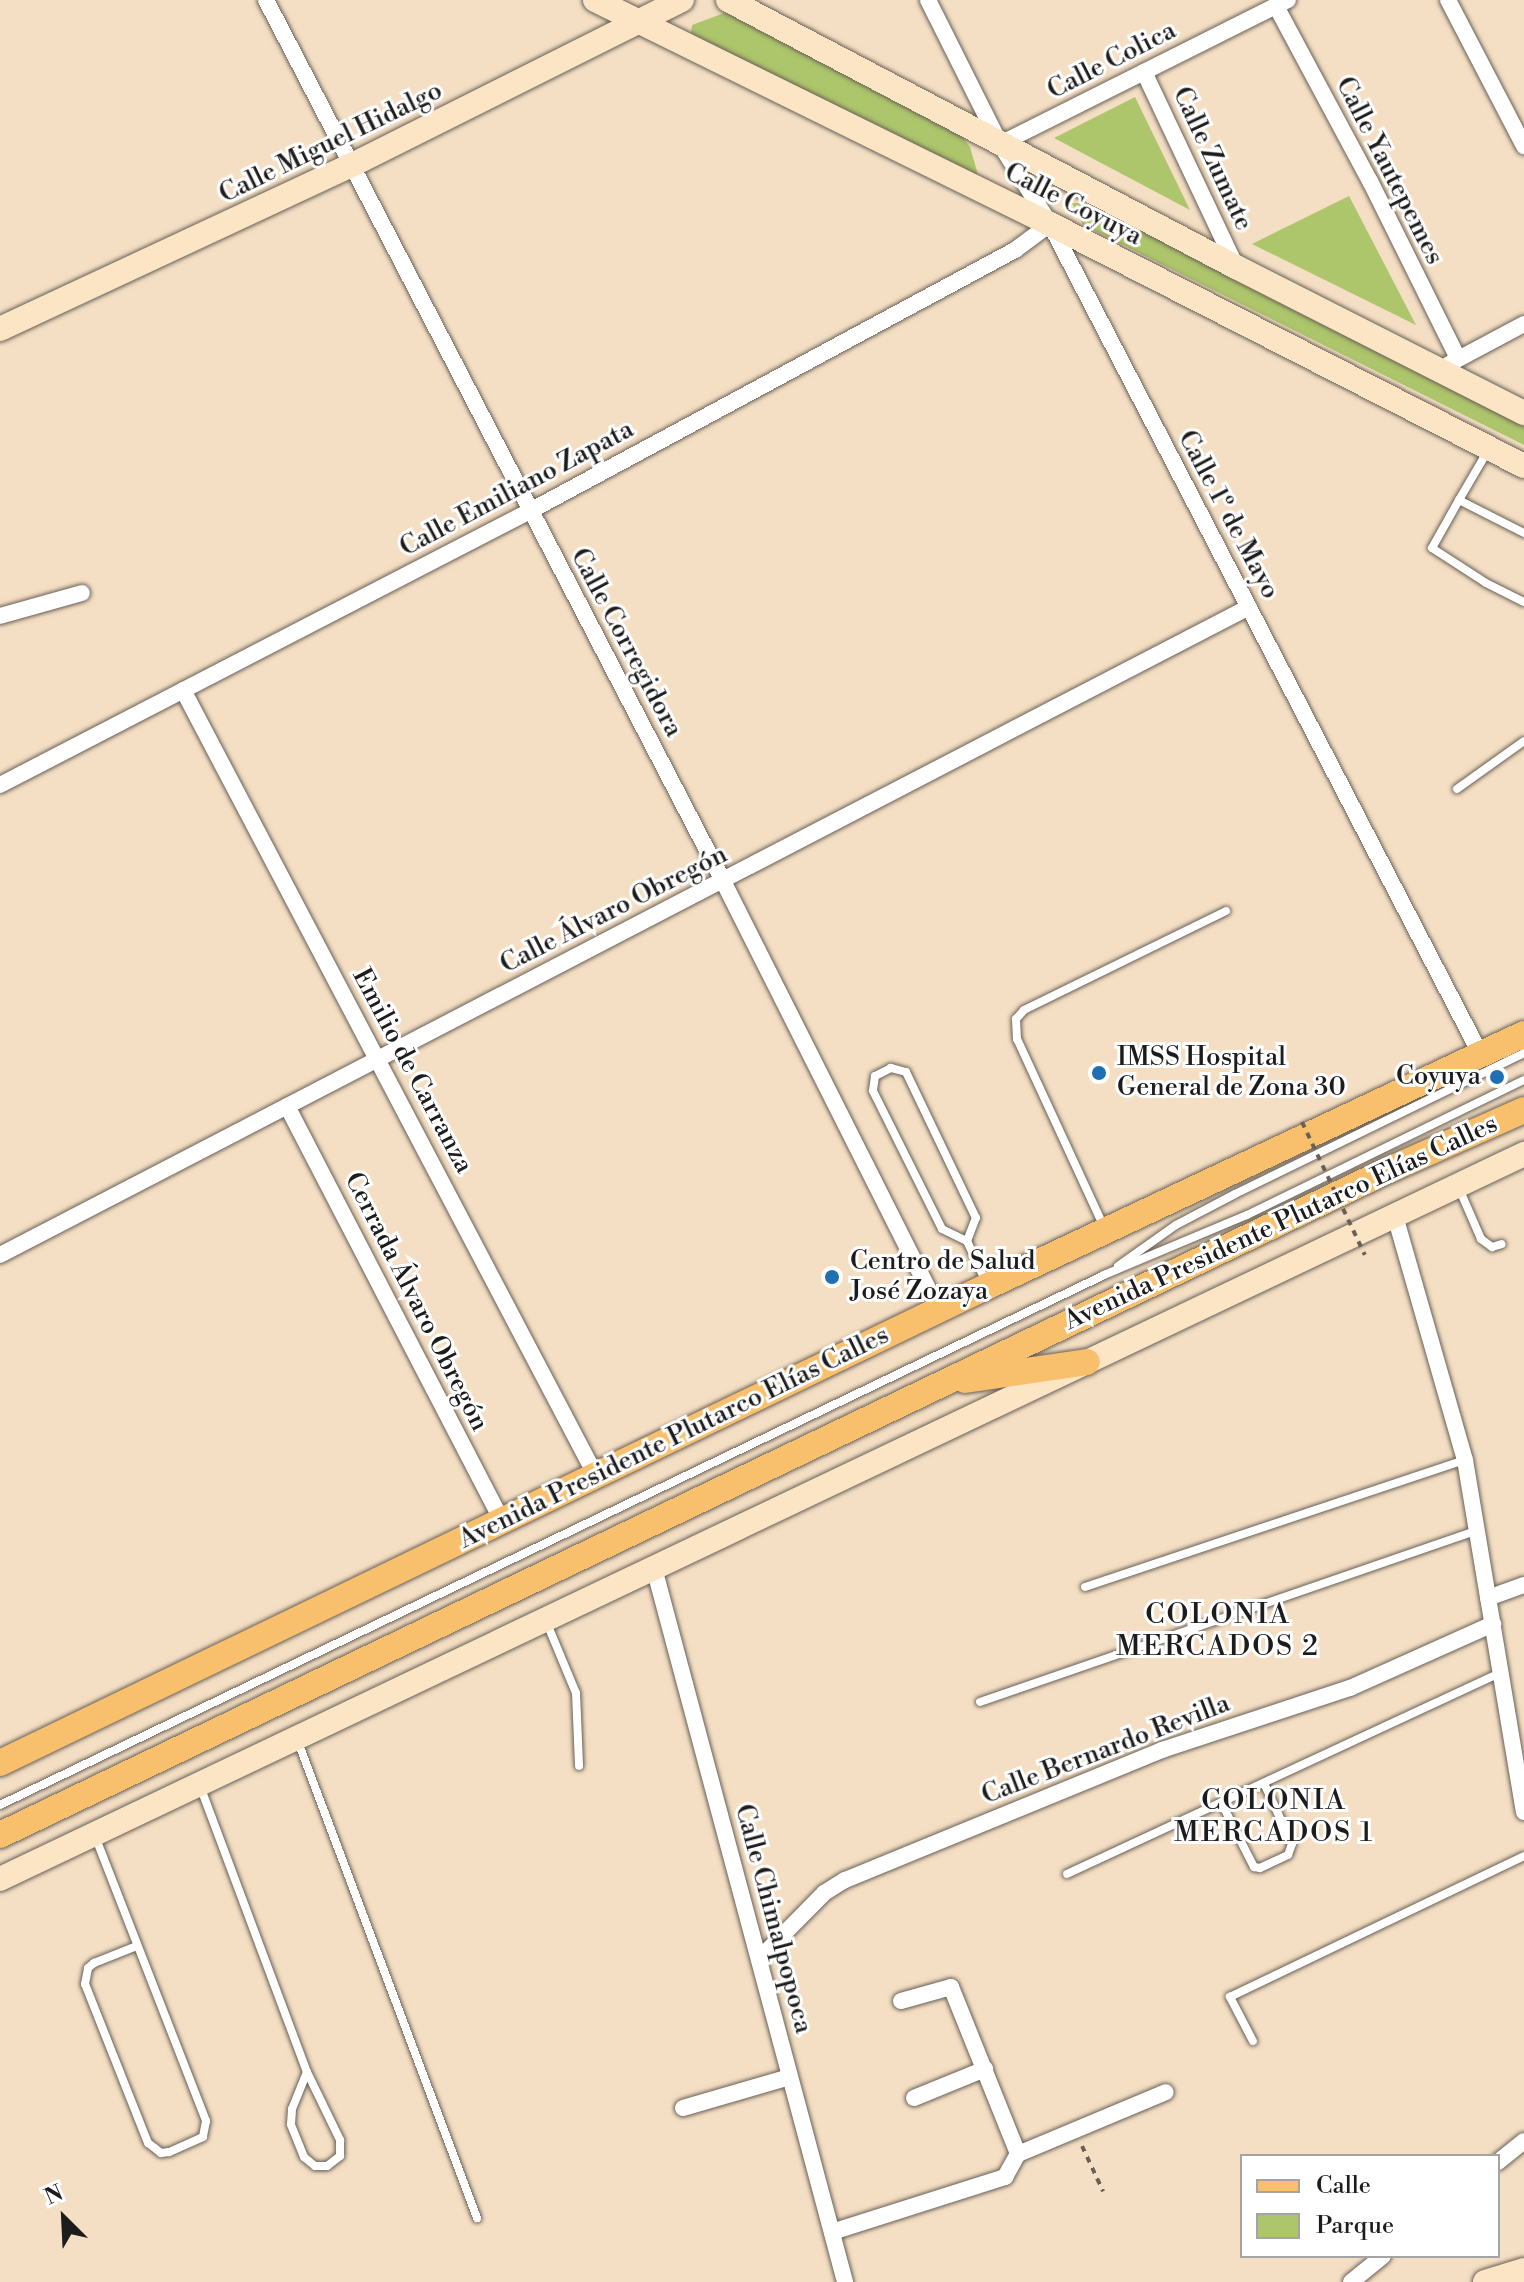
<!DOCTYPE html>
<html>
<head>
<meta charset="utf-8">
<style>
  body { margin:0 }
  #map { position:relative; width:1524px; height:2282px; overflow:hidden; background:#f5dfc4; font-family:"Libre Bodoni",serif }
  div>[style] { position:absolute }
  [style*='--x'] { left:calc(var(--x)*1px); top:calc(var(--y)*1px); width:calc(var(--w)*1px); rotate:calc(var(--a)*1deg) }
  .green>* { inset:0; background:#adc56b }
  .path>* { height:4px; margin-top:-2px; transform-origin:0; background:repeating-linear-gradient(90deg,#686057 0 6px,transparent 0 12px) }
  .roads { filter:drop-shadow(0 0 2px #686057) drop-shadow(0 0 2px #686057) }
  .lane>* { height:8px; margin:-4px; padding:0 4px; transform-origin:4px; border-radius:4px; background:#fff }
  .street>* { height:16px; margin:-8px; padding:0 8px; transform-origin:8px; border-radius:8px; background:#fff }
  .secondary>* { height:24px; margin:-12px; padding:0 12px; transform-origin:12px; border-radius:12px; background:#fce5c4 }
  .primary>* { height:26px; margin:-13px; padding:0 13px; transform-origin:13px; border-radius:13px; background:#f8bf6c }
  .path-bridge>* { height:4px; margin-top:-2px; transform-origin:0; background:repeating-linear-gradient(90deg,#686057 0 6px,transparent 0 12px) }
  .dots>* { width:22px; height:22px; translate:-50% -50%; box-sizing:border-box; border:4px solid #fff; border-radius:50% }
  span { translate:-50% -50%; white-space:nowrap; text-align:center; line-height:1.15; -webkit-text-stroke:6px #fff; paint-order:stroke }
  .street-label { font-size:26px; color:#1c1c1c }
  .poi-label { font-size:26px; color:#1c1c1c }
  .left { translate:0 -50%; text-align:left }
  .right { translate:-100% -50%; text-align:right }
  .neighbourhood-label { font-size:28px; color:#1c1c1c; letter-spacing:2px }
  .legend { position:absolute; left:1240px; top:2154px; width:260px; height:104px; box-sizing:border-box; background:#fff; border:2px solid #a4a4a4; margin:0; padding:10px 14px; list-style:none; font-size:24px; color:#1c1c1c }
  .legend li { display:flex; align-items:center; gap:16px; height:40px }
  .legend b { width:40px; border:2px solid #a4a4a4 }
  .north { position:absolute; left:24px; top:2178px; width:80px; height:80px; -webkit-text-stroke:6px #fff; paint-order:stroke; rotate:336deg; font-size:22px; font-weight:700; line-height:32px; text-align:center; color:#1c1c1c }
  .north::after { content:''; display:block; margin:auto; width:28px; height:36px; background:#1c1c1c; clip-path:polygon(50% 0,100% 100%,50% 72%,0 100%) }
</style>
</head>
<body>
<div id="map">
  <div class="green">
    <i style="clip-path:polygon(724px 13px,740px 17px,962px 136px,970px 147px,978px 175px,972px 179px,961px 175px,691px 33px,692px 25px)"></i>
    <i style="clip-path:polygon(1135px 97px,1190px 210px,1054px 138px)"></i>
    <i style="clip-path:polygon(1349px 196px,1416px 325px,1252px 244px)"></i>
    <i style="clip-path:polygon(1072px 203px,1083px 203px,1524px 416px,1524px 445px,1083px 225px)"></i>
  </div>
  <div class="path">
    <i style="--x:1082;--y:2146;--w:50;--a:65"></i>
  </div>
  <div class="roads">
    <div class="lane">
      <i style="--x:1459;--y:500;--w:56;--a:-59.7"></i>
      <i style="--x:1524;--y:533;--w:73;--a:-153.1"></i>
      <i style="--x:1459;--y:500;--w:55;--a:119.4"></i>
      <i style="--x:1432;--y:548;--w:64;--a:32.9"></i>
      <i style="--x:1486;--y:583;--w:42;--a:26.6"></i>
      <i style="--x:1457;--y:789;--w:82;--a:-35.6"></i>
      <i style="--x:1458;--y:1186;--w:58;--a:66.5"></i>
      <i style="--x:1481;--y:1239;--w:14;--a:36"></i>
      <i style="--x:1492;--y:1247;--w:10;--a:-17"></i>
      <i style="--x:1104;--y:1227;--w:207;--a:-114.8"></i>
      <i style="--x:1017;--y:1039;--w:20;--a:-93"></i>
      <i style="--x:1016;--y:1019;--w:12;--a:-48"></i>
      <i style="--x:1024;--y:1010;--w:225;--a:-26.1"></i>
      <i style="--x:967;--y:1241;--w:25;--a:-69"></i>
      <i style="--x:976;--y:1218;--w:162;--a:-115.6"></i>
      <i style="--x:906;--y:1072;--w:16;--a:-165"></i>
      <i style="--x:891;--y:1068;--w:18;--a:153"></i>
      <i style="--x:875;--y:1076;--w:15;--a:98"></i>
      <i style="--x:873;--y:1091;--w:154;--a:63.4"></i>
      <i style="--x:942;--y:1229;--w:28;--a:26"></i>
      <i style="--x:967;--y:1241;--w:45;--a:65.1"></i>
      <i style="--x:1118;--y:1266;--w:71;--a:-35.3"></i>
      <i style="--x:1176;--y:1225;--w:67;--a:-27.7"></i>
      <i style="--x:1235;--y:1194;--w:322;--a:-26"></i>
      <i style="--x:1085;--y:1587;--w:401;--a:-18.5"></i>
      <i style="--x:546;--y:1621;--w:78;--a:67.4"></i>
      <i style="--x:576;--y:1693;--w:73;--a:87.6"></i>
      <i style="--x:980;--y:1702;--w:527;--a:-19.05"></i>
      <i style="--x:297;--y:1739;--w:512;--a:69.4"></i>
      <i style="--x:200;--y:1786;--w:305;--a:69.5"></i>
      <i style="--x:307;--y:2072;--w:76;--a:64.1"></i>
      <i style="--x:340;--y:2140;--w:16;--a:90"></i>
      <i style="--x:340;--y:2156;--w:16;--a:142"></i>
      <i style="--x:327;--y:2166;--w:12;--a:180"></i>
      <i style="--x:315;--y:2166;--w:14;--a:-141"></i>
      <i style="--x:304;--y:2157;--w:35;--a:-112"></i>
      <i style="--x:291;--y:2124;--w:15;--a:-86"></i>
      <i style="--x:292;--y:2109;--w:40;--a:-68"></i>
      <i style="--x:1221;--y:1802;--w:73;--a:63.1"></i>
      <i style="--x:1254;--y:1867;--w:6;--a:9"></i>
      <i style="--x:1260;--y:1868;--w:31;--a:-25"></i>
      <i style="--x:1288;--y:1855;--w:12;--a:-70"></i>
      <i style="--x:1292;--y:1844;--w:67;--a:-114.7"></i>
      <i style="--x:0;--y:1805;--w:1225;--a:-25.64"></i>
      <i style="--x:1104;--y:1275;--w:155;--a:-22.8"></i>
      <i style="--x:1247;--y:1215;--w:308;--a:-26"></i>
      <i style="--x:95;--y:1836;--w:306;--a:68.7"></i>
      <i style="--x:206;--y:2121;--w:16;--a:101"></i>
      <i style="--x:203;--y:2137;--w:37;--a:156"></i>
      <i style="--x:169;--y:2152;--w:8;--a:173"></i>
      <i style="--x:161;--y:2153;--w:16;--a:-142"></i>
      <i style="--x:148;--y:2143;--w:171;--a:-111.6"></i>
      <i style="--x:85;--y:1984;--w:16;--a:-79"></i>
      <i style="--x:88;--y:1968;--w:8;--a:-40"></i>
      <i style="--x:94;--y:1963;--w:46;--a:-21.6"></i>
      <i style="--x:1067;--y:1874;--w:480;--a:-24.9"></i>
      <i style="--x:1253;--y:2041;--w:50;--a:-117.6"></i>
      <i style="--x:1230;--y:1997;--w:326;--a:-25.6"></i>
    </div>
    <div class="street">
      <i style="--x:266;--y:0;--w:992;--a:62.58"></i>
      <i style="--x:723;--y:881;--w:480;--a:63.3"></i>
      <i style="--x:928;--y:0;--w:161;--a:63.4"></i>
      <i style="--x:1000;--y:144;--w:94;--a:58"></i>
      <i style="--x:1050;--y:224;--w:936;--a:62.59"></i>
      <i style="--x:1448;--y:0;--w:165;--a:62.5"></i>
      <i style="--x:1276;--y:6;--w:199;--a:61.8"></i>
      <i style="--x:1370;--y:181;--w:198;--a:63.6"></i>
      <i style="--x:1144;--y:72;--w:216;--a:64.7"></i>
      <i style="--x:1000;--y:144;--w:322;--a:-26.6"></i>
      <i style="--x:1449;--y:364;--w:85;--a:-28.1"></i>
      <i style="--x:0;--y:616;--w:85;--a:-15.7"></i>
      <i style="--x:183;--y:690;--w:888;--a:62.28"></i>
      <i style="--x:0;--y:785;--w:597;--a:-27.34"></i>
      <i style="--x:530;--y:511;--w:551;--a:-28.29"></i>
      <i style="--x:1015;--y:250;--w:44;--a:-36.6"></i>
      <i style="--x:287;--y:1106;--w:467;--a:62.6"></i>
      <i style="--x:1395;--y:1216;--w:254;--a:74"></i>
      <i style="--x:1465;--y:1460;--w:357;--a:80.5"></i>
      <i style="--x:0;--y:1255;--w:1407;--a:-27.42"></i>
      <i style="--x:654;--y:1568;--w:739;--a:75.02"></i>
      <i style="--x:1488;--y:1598;--w:38;--a:-20"></i>
      <i style="--x:759;--y:1959;--w:93;--a:-45.4"></i>
      <i style="--x:824;--y:1893;--w:25;--a:-32"></i>
      <i style="--x:845;--y:1880;--w:343;--a:-22.3"></i>
      <i style="--x:1162;--y:1750;--w:198;--a:-18.3"></i>
      <i style="--x:1350;--y:1688;--w:157;--a:-24.1"></i>
      <i style="--x:901;--y:2001;--w:52;--a:-15.6"></i>
      <i style="--x:951;--y:1987;--w:180;--a:68.1"></i>
      <i style="--x:914;--y:2098;--w:77;--a:-22.2"></i>
      <i style="--x:683;--y:2108;--w:111;--a:-16.2"></i>
      <i style="--x:1018;--y:2154;--w:160;--a:-22.7"></i>
      <i style="--x:1498;--y:2162;--w:33;--a:-39"></i>
      <i style="--x:832;--y:2232;--w:182;--a:-17.6"></i>
      <i style="--x:1005;--y:2177;--w:26;--a:-61"></i>
      <i style="--x:1351;--y:2282;--w:41;--a:-39.1"></i>
    </div>
    <div class="secondary">
      <i style="--x:595;--y:0;--w:507;--a:26.21"></i>
      <i style="--x:1050;--y:224;--w:532;--a:27.05"></i>
      <i style="--x:728;--y:0;--w:574;--a:27.73"></i>
      <i style="--x:1236;--y:267;--w:323;--a:26.9"></i>
      <i style="--x:0;--y:329;--w:388;--a:-25"></i>
      <i style="--x:352;--y:165;--w:369;--a:-26.6"></i>
      <i style="--x:0;--y:1879;--w:1688;--a:-25.44"></i>
      <i style="--x:1485;--y:2282;--w:41;--a:-17.1"></i>
    </div>
    <div class="primary">
      <i style="--x:965;--y:1380;--w:123;--a:-8.4"></i>
      <i style="--x:0;--y:1763;--w:1097;--a:-25.77"></i>
      <i style="--x:988;--y:1286;--w:592;--a:-25.18"></i>
      <i style="--x:0;--y:1835;--w:1544;--a:-25.59"></i>
      <i style="--x:1393;--y:1168;--w:143;--a:-23.9"></i>
    </div>
  </div>
  <div class="path-bridge">
    <i style="--x:1302;--y:1122;--w:147;--a:64.7"></i>
  </div>
  <div class="dots">
    <i style="left:1099px;top:1073px;background:#1f6fb2"></i>
    <i style="left:1497px;top:1077px;background:#1f6fb2"></i>
    <i style="left:832px;top:1277px;background:#1f6fb2"></i>
  </div>
  <div class="street-label">
    <span style="left:1112px;top:61px;rotate:-27deg">Calle Colica</span>
    <span style="left:331px;top:143px;rotate:-26deg">Calle Miguel Hidalgo</span>
    <span style="left:1212px;top:159px;rotate:65deg">Calle Zumate</span>
    <span style="left:1389px;top:171px;rotate:63deg">Calle Yautepemes</span>
    <span style="left:1073px;top:205px;rotate:27deg">Calle Coyuya</span>
    <span style="left:517px;top:489px;rotate:-28deg">Calle Emiliano Zapata</span>
    <span style="left:1228px;top:515px;rotate:62deg">Calle 1º de Mayo</span>
    <span style="left:626px;top:643px;rotate:62deg">Calle Corregidora</span>
    <span style="left:614px;top:910px;rotate:-27deg">Calle Álvaro Obregón</span>
    <span style="left:412px;top:1071px;rotate:62deg">Emilio de Carranza</span>
    <span style="left:1281px;top:1223px;rotate:-25deg">Avenida Presidente Plutarco Elías Calles</span>
    <span style="left:416px;top:1302px;rotate:63deg">Cerrada Álvaro Obregón</span>
    <span style="left:674px;top:1438px;rotate:-26deg">Avenida Presidente Plutarco Elías Calles</span>
    <span style="left:1106px;top:1750px;rotate:-21deg">Calle Bernardo Revilla</span>
    <span style="left:773px;top:1919px;rotate:75deg">Calle Chimalpopoca</span>
  </div>
  <div class="poi-label">
    <span class="left" style="left:1117px;top:1073px">IMSS Hospital<br>General de Zona 30</span>
    <span class="right" style="left:1481px;top:1077px">Coyuya</span>
    <span class="left" style="left:850px;top:1277px">Centro de Salud<br>José Zozaya</span>
  </div>
  <div class="neighbourhood-label">
    <span style="left:1218px;top:1631px">COLONIA<br>MERCADOS 2</span>
    <span style="left:1274px;top:1817px">COLONIA<br>MERCADOS 1</span>
  </div>
  <ul class="legend">
  <li><b style="height:10px;background:#f8bf6c"></b>Calle</li>
  <li><b style="height:22px;background:#adc56b"></b>Parque</li>
  </ul>
  <div class="north">N</div>
</div>
</body>
</html>
